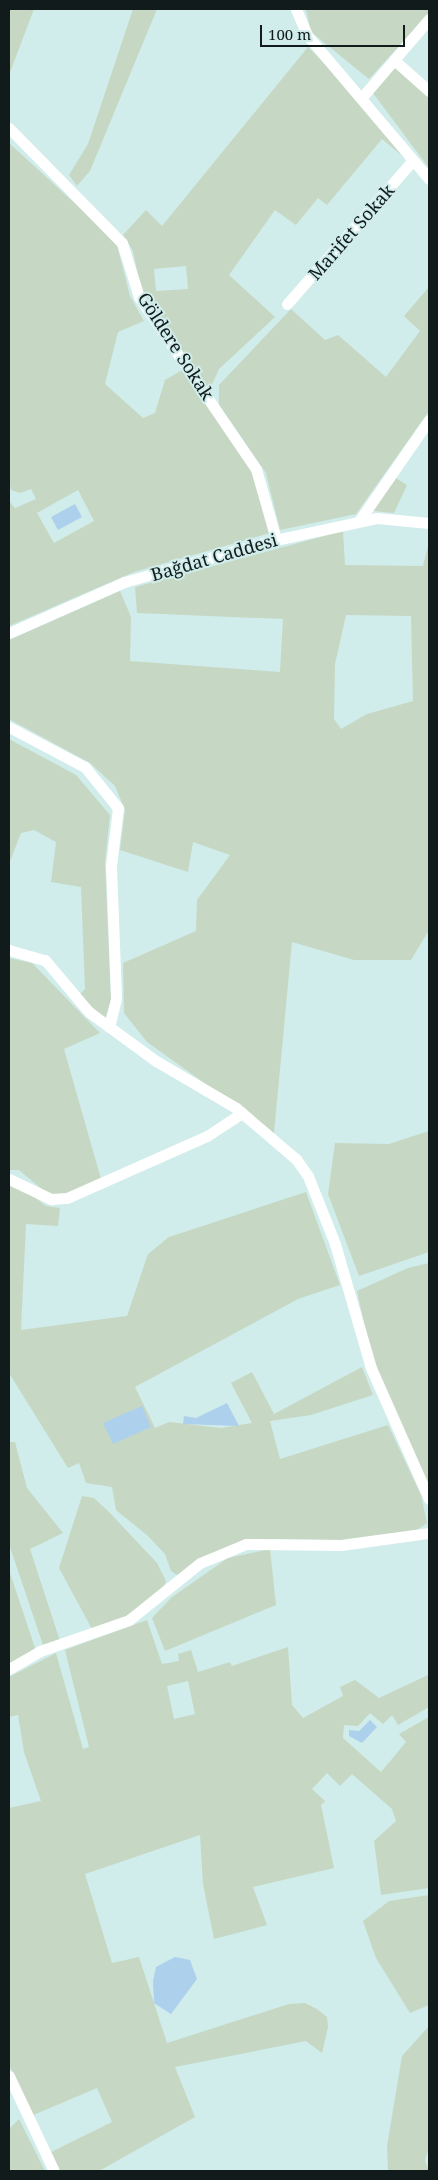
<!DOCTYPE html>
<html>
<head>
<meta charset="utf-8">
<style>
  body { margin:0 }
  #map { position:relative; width:438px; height:2180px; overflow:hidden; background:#d0eceb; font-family:"Noto Serif",serif }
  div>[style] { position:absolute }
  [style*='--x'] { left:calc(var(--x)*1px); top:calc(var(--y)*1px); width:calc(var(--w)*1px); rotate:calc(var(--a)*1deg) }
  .green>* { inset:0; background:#c6d8c3 }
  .water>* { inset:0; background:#add0ed }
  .minor>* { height:11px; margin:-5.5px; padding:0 5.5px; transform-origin:5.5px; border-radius:5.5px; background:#fff }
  span { translate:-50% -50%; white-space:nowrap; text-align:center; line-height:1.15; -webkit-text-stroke:4px #d0eceb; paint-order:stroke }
  .street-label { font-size:18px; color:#111b1b }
  .frame { position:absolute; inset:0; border:10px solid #111b1b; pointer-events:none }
  .scale { position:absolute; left:260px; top:25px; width:145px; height:22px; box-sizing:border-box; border:2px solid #111b1b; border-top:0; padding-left:6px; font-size:15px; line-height:18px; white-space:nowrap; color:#111b1b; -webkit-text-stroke:4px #d0eceb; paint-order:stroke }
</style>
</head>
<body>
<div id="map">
  <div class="green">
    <i style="clip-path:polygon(9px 9px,34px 9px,9px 75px)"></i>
    <i style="clip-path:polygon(133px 9px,157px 9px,90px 171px,77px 186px,69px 175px,88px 144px)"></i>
    <i style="clip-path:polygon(306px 9px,429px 9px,429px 13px,369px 79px,311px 32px)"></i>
    <i style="clip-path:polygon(evenodd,308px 47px,358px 97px,407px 160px,382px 139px,327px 205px,318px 198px,296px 225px,275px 210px,229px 275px,275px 317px,219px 369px,209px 391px,142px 296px,133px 251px,123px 235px,146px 210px,162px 226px,308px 47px,186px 266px,188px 289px,156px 291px,154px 269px,186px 266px)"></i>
    <i style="clip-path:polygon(396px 66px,429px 96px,429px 168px,373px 93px)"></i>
    <i style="clip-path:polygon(evenodd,9px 143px,116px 241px,130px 296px,144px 321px,118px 332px,105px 384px,143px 418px,155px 413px,165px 380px,184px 369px,251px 470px,270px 533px,134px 572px,9px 626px,9px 501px,15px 508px,36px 499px,31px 489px,20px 493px,11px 490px,9px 480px,9px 143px,78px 490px,94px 521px,54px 543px,37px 513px,78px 490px)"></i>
    <i style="clip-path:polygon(429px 287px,429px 411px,356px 514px,280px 530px,266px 473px,219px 405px,219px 385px,291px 309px,325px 340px,338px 335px,386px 377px,420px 331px,404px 316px)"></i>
    <i style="clip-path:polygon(394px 477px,407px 485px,394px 513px,374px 511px,372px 507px)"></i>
    <i style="clip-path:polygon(evenodd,343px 531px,345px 565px,423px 566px,429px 542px,429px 930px,411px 960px,354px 960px,292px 942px,274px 1133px,147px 1042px,124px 1013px,123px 963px,196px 931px,197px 900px,230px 855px,193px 842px,188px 872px,120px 850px,125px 810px,115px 786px,90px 763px,9px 719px,9px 640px,120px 591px,131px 617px,130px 661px,280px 672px,283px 619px,137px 613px,135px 587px,343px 531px,346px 615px,411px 616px,413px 701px,367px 714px,341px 729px,334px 719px,335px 664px,346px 615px)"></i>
    <i style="clip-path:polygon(9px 739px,76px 775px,110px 815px,105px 862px,111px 1000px,105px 1019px,79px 995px,85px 989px,81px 887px,51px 882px,56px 842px,34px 830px,21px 833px,9px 864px)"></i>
    <i style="clip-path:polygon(9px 958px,32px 963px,100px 1033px,64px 1049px,101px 1179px,61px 1196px,49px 1195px,19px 1170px,9px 1170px)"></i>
    <i style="clip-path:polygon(429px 1131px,429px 1252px,359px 1276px,328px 1194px,335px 1143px,389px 1144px)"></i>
    <i style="clip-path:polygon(9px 1184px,18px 1184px,46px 1206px,60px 1208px,58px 1226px,26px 1224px,21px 1330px,127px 1316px,148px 1254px,169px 1237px,306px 1192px,340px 1285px,298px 1299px,135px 1387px,155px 1428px,169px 1422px,221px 1428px,252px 1423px,231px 1383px,252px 1372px,274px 1414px,362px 1367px,373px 1395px,311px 1415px,270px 1421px,280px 1459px,388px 1425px,421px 1495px,427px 1523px,417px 1530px,342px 1540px,270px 1539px,177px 1575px,171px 1571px,165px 1554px,148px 1536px,116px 1510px,112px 1487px,86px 1483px,79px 1463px,68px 1468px,9px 1373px)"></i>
    <i style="clip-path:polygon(429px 1263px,429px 1485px,428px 1486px,374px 1369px,357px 1291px,408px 1268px)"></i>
    <i style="clip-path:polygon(9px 1442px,15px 1442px,27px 1488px,63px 1533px,30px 1549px,60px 1641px,43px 1645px,9px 1544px)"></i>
    <i style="clip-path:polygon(82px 1496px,94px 1498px,110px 1513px,157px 1563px,166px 1581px,162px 1591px,130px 1616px,92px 1629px,59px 1568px)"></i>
    <i style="clip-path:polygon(270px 1549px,276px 1605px,165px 1651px,152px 1618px,172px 1597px,228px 1558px)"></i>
    <i style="clip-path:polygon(9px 1570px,36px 1651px,9px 1664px)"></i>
    <i style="clip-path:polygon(evenodd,147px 1620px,162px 1664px,179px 1661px,178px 1654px,191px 1650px,198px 1672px,230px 1662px,232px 1666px,288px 1647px,292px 1705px,303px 1718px,343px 1696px,340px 1687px,355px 1680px,379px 1698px,428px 1675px,429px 1707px,398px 1725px,392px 1715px,383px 1724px,370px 1713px,358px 1726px,344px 1725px,343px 1738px,381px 1772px,406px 1742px,399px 1734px,429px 1717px,429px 1888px,381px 1895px,374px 1841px,396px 1821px,392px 1809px,352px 1774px,340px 1786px,327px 1773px,312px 1789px,325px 1801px,321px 1805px,334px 1868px,253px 1887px,267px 1925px,214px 1939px,203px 1884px,200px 1835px,85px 1874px,112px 1963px,139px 1957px,167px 2043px,289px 2004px,305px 2003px,317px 2009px,327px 2017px,328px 2027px,322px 2053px,306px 2041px,175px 2067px,195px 2117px,99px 2171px,58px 2171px,49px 2153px,112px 2122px,97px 2088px,31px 2116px,9px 2064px,9px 1808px,41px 1801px,24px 1752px,18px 1715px,9px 1717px,9px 1677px,56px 1653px,83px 1749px,89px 1747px,65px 1650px,147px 1620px,188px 1681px,195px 1714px,174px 1719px,167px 1686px,188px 1681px)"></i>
    <i style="clip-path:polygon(429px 1895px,429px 2005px,410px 2013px,376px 1958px,363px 1921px,389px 1901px)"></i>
    <i style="clip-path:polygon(429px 2026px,429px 2147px,425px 2160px,429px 2171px,388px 2171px,387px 2146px,402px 2056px)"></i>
    <i style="clip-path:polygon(19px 2119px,45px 2171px,9px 2171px,9px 2129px)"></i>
  </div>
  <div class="water">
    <i style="clip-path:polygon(75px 504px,82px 517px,58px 530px,51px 517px)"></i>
    <i style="clip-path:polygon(227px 1403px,239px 1426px,183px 1424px,184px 1416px,196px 1418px)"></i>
    <i style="clip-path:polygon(142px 1406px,151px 1427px,113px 1444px,103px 1423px)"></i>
    <i style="clip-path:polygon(370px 1720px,377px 1727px,362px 1743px,349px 1736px,349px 1730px,359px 1731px)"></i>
    <i style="clip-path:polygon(175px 1957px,190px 1960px,197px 1979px,171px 2014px,154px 2003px,153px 1981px,156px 1967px)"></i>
  </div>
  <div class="minor">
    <i style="--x:296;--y:9;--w:28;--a:67"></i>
    <i style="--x:307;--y:35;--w:189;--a:49.7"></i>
    <i style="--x:394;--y:60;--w:47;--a:41.5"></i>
    <i style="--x:363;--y:96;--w:101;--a:-49.4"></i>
    <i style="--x:9;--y:128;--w:161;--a:45.5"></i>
    <i style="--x:122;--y:243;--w:57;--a:72.5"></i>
    <i style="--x:139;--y:297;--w:208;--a:55.8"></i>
    <i style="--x:256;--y:469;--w:73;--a:74.1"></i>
    <i style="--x:287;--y:304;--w:191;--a:-48.8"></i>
    <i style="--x:359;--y:521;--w:123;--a:-55.3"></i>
    <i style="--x:9;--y:633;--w:126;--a:-23.9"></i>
    <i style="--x:124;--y:582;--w:148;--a:-15.7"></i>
    <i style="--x:266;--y:542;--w:114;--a:-12.2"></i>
    <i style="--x:377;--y:518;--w:52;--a:5.5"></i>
    <i style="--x:9;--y:727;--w:86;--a:27.8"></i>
    <i style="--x:85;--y:767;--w:53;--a:51.2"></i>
    <i style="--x:118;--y:808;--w:58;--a:96.9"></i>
    <i style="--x:111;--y:866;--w:133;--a:87.8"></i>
    <i style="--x:116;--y:999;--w:29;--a:104"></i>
    <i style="--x:9;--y:950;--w:37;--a:16"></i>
    <i style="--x:45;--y:960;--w:68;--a:49.8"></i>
    <i style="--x:89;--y:1012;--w:83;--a:36.2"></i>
    <i style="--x:156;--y:1061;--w:93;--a:30.4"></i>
    <i style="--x:236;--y:1108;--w:79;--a:40.4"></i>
    <i style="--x:296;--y:1159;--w:21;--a:55"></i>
    <i style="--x:308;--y:1176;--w:73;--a:68.3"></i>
    <i style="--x:335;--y:1244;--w:129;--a:73.8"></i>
    <i style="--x:371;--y:1368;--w:143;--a:66.1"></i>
    <i style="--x:9;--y:1179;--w:47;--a:25.5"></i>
    <i style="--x:51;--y:1199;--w:16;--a:-4"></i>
    <i style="--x:67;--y:1198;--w:153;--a:-23.9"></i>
    <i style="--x:207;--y:1136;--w:42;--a:-33.3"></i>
    <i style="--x:9;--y:1669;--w:36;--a:-30"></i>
    <i style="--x:40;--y:1651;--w:94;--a:-19.2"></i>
    <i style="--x:129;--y:1620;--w:91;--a:-38.8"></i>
    <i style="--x:200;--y:1563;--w:50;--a:-22.4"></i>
    <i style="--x:246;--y:1544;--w:95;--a:0.6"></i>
    <i style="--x:341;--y:1545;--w:89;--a:-7.8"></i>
    <i style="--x:9;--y:2076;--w:105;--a:64.7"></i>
  </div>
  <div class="street-label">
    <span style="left:351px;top:232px;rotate:-49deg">Marifet Sokak</span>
    <span style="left:176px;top:346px;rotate:57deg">Göldere Sokak</span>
    <span style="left:214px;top:557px;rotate:-16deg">Bağdat Caddesi</span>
  </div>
  <div class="frame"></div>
  <div class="scale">100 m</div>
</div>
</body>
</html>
